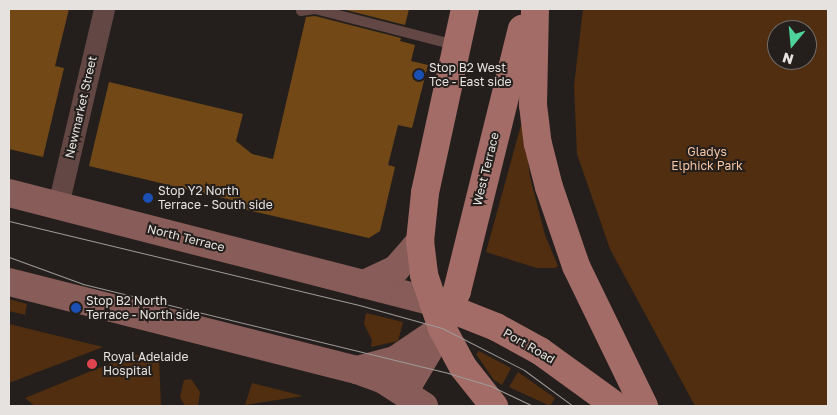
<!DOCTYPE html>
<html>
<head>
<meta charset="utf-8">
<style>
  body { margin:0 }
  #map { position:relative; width:837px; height:415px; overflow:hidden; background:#241f1c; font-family:"Golos Text",sans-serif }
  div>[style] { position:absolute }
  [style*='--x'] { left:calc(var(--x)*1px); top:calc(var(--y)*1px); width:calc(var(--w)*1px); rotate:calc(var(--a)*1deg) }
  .green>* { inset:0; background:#522e10 }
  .building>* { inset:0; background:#724916 }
  .service>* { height:10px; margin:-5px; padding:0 5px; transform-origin:5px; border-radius:5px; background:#634744 }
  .minor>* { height:21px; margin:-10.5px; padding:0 10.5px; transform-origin:10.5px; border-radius:10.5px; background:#634744 }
  .secondary>* { height:28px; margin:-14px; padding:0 14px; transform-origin:14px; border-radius:14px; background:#885c58 }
  .primary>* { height:28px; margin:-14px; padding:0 14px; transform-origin:14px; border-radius:14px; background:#a46c67 }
  .tram>* { height:1px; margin:-0.5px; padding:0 0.5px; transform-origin:0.5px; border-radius:0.5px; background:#9e9a98 }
  .dots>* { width:14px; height:14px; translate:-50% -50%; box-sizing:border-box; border:2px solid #241f1c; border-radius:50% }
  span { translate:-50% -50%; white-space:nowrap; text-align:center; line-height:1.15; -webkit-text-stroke:4px #241f1c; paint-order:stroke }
  .poi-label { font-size:12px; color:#e5e2e0 }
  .left { translate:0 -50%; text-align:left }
  .street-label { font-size:12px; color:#e5e2e0 }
  .park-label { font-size:12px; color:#f4c5a5 }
  .frame { position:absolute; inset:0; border:10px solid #e5e2e0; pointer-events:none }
  .north { position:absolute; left:767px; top:20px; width:50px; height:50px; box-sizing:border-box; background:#241f1c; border:1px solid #716d6a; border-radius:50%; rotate:197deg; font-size:14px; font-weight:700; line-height:20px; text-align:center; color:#e5e2e0 }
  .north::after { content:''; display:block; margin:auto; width:18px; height:22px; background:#4ed39a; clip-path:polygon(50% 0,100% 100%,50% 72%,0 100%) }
</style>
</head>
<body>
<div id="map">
  <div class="green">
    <i style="clip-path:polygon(evenodd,583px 9px,828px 9px,828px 406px,695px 406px,610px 249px,577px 154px,574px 86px,583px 9px,777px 30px,807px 30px,807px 60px,777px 60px,777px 30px)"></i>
    <i style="clip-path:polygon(521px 125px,524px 126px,530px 177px,545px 235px,558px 266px,555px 268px,537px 268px,486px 252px)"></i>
    <i style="clip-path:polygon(9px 299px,27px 304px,25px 315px,9px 311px)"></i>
    <i style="clip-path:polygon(366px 313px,403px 322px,398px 341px,371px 347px,372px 340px,364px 324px)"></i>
    <i style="clip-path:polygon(9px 324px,103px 347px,9px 383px)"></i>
    <i style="clip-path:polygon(479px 351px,511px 368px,502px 385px,494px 380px,476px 354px)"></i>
    <i style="clip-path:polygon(133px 354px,159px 360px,161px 406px,35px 406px,25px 398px)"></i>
    <i style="clip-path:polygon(518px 372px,555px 398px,550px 406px,509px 387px)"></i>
    <i style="clip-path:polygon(191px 379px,200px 392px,198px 406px,185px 406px,180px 397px,184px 380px)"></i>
    <i style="clip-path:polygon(252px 383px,303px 396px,245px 405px)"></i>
  </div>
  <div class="building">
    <i style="clip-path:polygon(9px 9px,69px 9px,55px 66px,64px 68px,43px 157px,9px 149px)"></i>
    <i style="clip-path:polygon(342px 9px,409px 9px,405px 25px)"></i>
    <i style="clip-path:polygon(315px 16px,401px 38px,400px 41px,415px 45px,411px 61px,428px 65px,412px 128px,398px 125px,388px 165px,395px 167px,380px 231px,369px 238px,230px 206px,232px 200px,89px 166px,109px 82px,243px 114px,236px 141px,252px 154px,273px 159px,306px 17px)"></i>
  </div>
  <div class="service">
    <i style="--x:301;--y:11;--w:14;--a:-8"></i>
    <i style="--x:315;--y:9;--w:145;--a:14.4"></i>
  </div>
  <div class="minor">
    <i style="--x:58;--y:205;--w:201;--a:-76.8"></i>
  </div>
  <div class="secondary">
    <i style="--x:9;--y:193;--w:437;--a:14.4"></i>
    <i style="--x:9;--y:282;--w:359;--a:14.2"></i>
    <i style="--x:357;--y:370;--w:27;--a:20"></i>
    <i style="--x:382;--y:379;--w:50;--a:32.7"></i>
    <i style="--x:364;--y:284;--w:35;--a:-25"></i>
    <i style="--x:396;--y:269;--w:37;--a:-49"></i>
    <i style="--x:357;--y:370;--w:39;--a:-15"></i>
    <i style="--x:395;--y:360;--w:57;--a:-34.2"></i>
    <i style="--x:404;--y:392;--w:66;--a:-59.2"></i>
  </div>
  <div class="primary">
    <i style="--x:465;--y:9;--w:188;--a:102.3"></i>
    <i style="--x:425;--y:193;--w:48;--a:95.9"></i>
    <i style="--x:420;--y:241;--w:34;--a:83"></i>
    <i style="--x:424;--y:275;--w:56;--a:71.2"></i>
    <i style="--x:442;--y:328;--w:44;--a:61.7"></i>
    <i style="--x:463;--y:367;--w:50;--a:51.5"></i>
    <i style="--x:535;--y:9;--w:96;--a:91.2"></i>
    <i style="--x:533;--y:105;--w:39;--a:83"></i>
    <i style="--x:538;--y:144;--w:44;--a:75.7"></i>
    <i style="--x:549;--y:187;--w:83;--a:71.1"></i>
    <i style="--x:576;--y:266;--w:156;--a:64.1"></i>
    <i style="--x:433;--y:302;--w:68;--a:21.6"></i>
    <i style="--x:496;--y:327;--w:50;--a:28.6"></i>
    <i style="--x:540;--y:351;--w:94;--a:35.9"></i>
    <i style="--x:442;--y:328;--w:40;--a:-68"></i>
    <i style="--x:457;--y:291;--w:270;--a:-76.1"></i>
  </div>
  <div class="tram">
    <i style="--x:9;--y:221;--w:360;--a:13.5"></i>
    <i style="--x:359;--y:305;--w:86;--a:15.5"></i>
    <i style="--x:442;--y:328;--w:92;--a:27.1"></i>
    <i style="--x:524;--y:370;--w:61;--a:36.3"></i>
    <i style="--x:9;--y:257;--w:79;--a:20"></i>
    <i style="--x:83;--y:284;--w:376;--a:13.7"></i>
    <i style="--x:448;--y:373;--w:45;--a:16.8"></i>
    <i style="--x:491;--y:386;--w:47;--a:25.5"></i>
  </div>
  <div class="dots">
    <i style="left:419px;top:75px;background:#1a4fb4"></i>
    <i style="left:148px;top:198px;background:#1a4fb4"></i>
    <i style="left:76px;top:308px;background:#1a4fb4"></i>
    <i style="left:92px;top:364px;background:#e0444e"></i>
  </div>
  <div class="poi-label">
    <span class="left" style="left:429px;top:75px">Stop B2 West<br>Tce - East side</span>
    <span class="left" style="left:158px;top:198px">Stop Y2 North<br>Terrace - South side</span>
    <span class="left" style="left:86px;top:308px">Stop B2 North<br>Terrace - North side</span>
    <span class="left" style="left:103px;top:364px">Royal Adelaide<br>Hospital</span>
  </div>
  <div class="street-label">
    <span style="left:81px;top:107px;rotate:-77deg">Newmarket Street</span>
    <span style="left:486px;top:169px;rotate:-76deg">West Terrace</span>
    <span style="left:186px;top:238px;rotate:14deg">North Terrace</span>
    <span style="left:529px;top:346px;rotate:30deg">Port Road</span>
  </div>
  <div class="park-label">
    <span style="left:707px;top:159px">Gladys<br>Elphick Park</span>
  </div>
  <div class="frame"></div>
  <div class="north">N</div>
</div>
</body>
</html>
